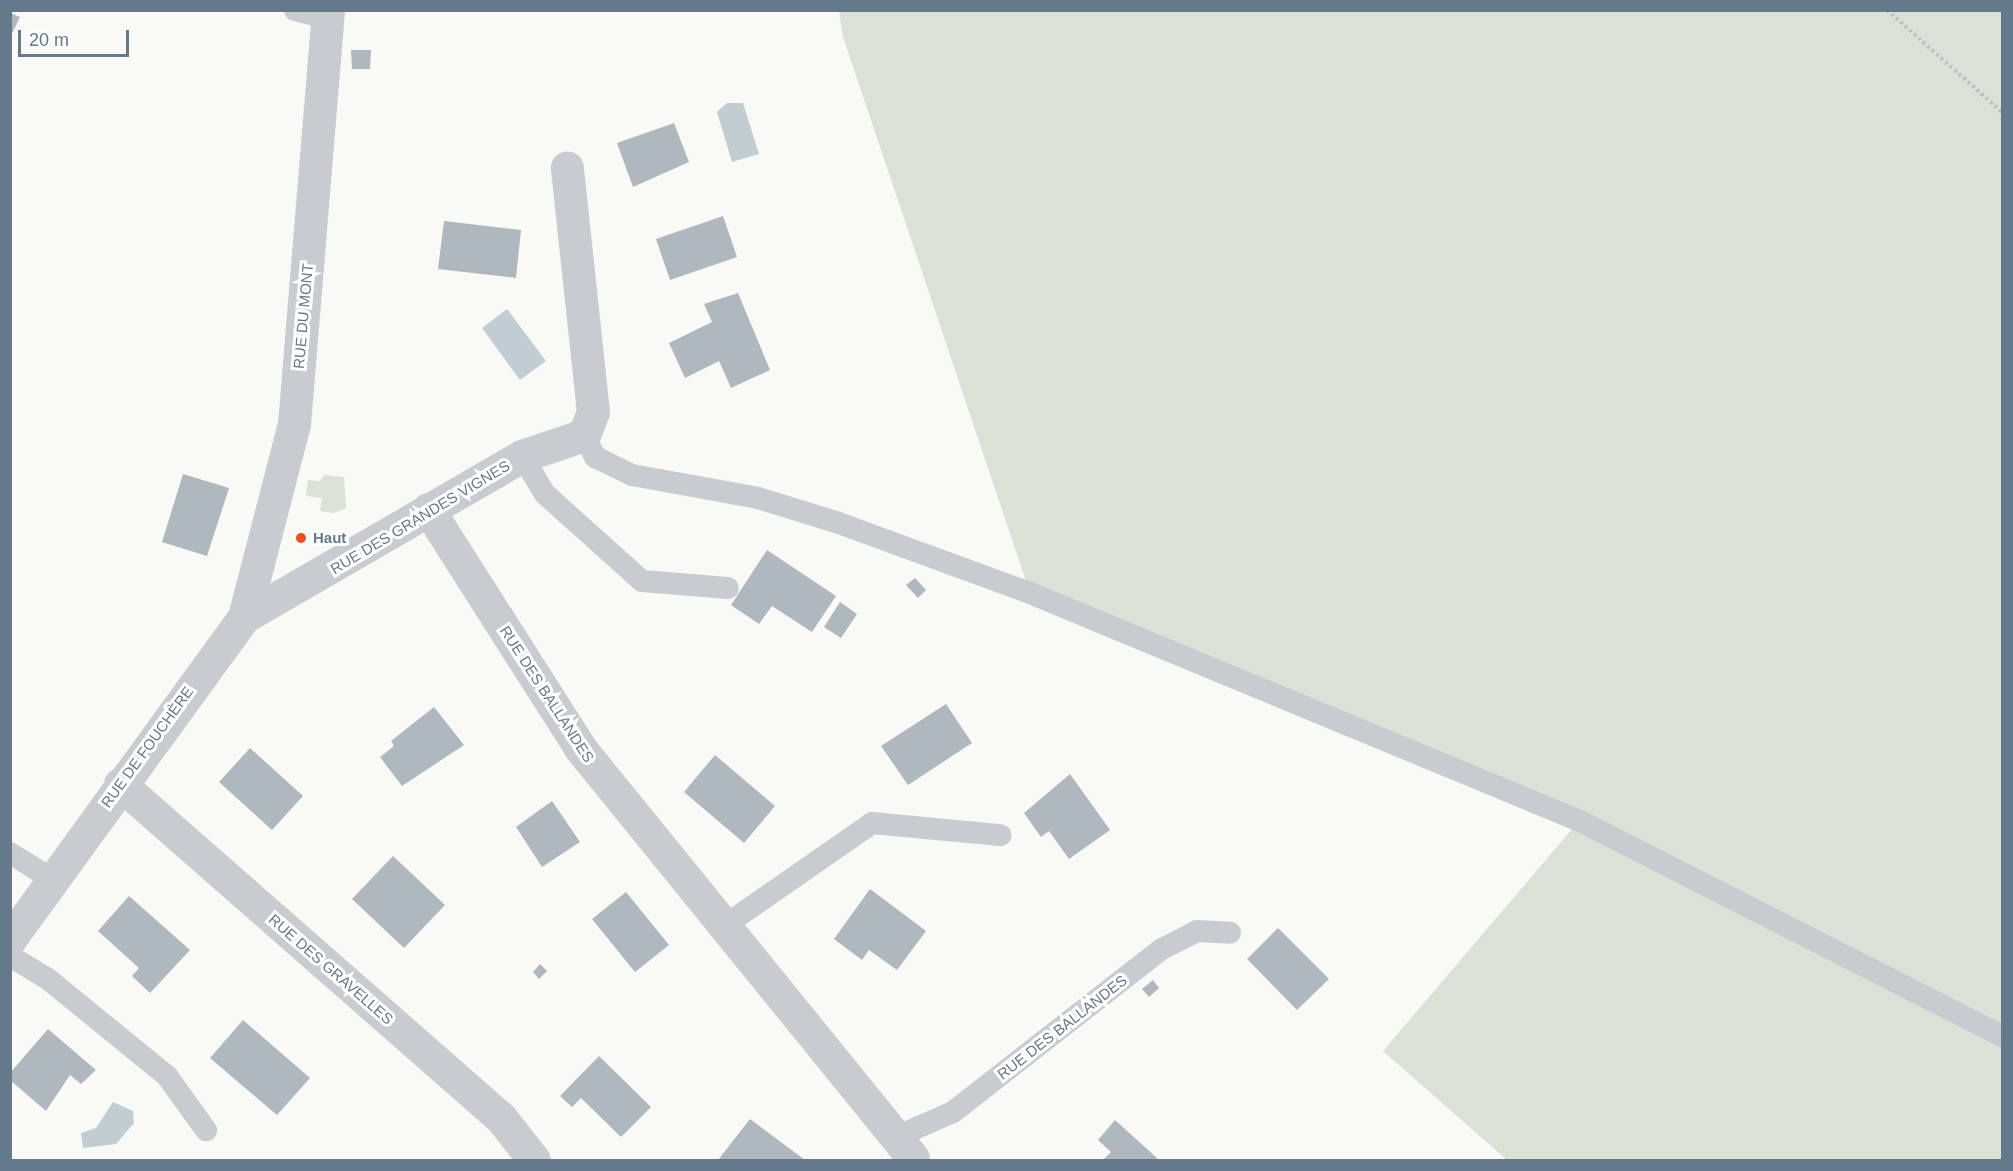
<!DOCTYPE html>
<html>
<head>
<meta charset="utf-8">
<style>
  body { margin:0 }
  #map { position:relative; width:2013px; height:1171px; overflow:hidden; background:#f9f9f6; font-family:Arial,sans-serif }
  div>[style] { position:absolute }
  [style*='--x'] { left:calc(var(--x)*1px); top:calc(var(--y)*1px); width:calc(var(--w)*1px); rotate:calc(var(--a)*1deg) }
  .green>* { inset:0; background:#dae1d6 }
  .water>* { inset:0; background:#c1cdd2 }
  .building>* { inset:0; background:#aeb8be }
  .path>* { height:4px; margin-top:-2px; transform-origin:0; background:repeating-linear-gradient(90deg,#bfc2c4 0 3px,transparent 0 6px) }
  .service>* { height:22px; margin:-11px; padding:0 11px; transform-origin:11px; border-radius:11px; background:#c8ccd0 }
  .minor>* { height:33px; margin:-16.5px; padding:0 16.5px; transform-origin:16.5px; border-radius:16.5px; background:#c8ccd0 }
  .dots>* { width:16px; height:16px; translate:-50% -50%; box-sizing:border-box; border:3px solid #fff; border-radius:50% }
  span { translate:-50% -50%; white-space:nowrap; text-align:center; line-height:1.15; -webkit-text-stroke:6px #fff; paint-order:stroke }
  .street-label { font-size:15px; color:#64798a }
  .poi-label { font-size:15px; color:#64798a; font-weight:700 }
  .left { translate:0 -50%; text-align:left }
  .frame { position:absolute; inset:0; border:12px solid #64798a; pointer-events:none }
  .scale { position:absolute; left:18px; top:30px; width:111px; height:27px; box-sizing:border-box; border:3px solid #64798a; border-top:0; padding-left:8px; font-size:18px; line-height:21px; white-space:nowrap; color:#64798a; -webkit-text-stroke:4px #fff; paint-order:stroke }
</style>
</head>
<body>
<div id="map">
  <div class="green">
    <i style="clip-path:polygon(839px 11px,2002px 11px,2002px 1160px,1507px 1160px,1383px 1051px,1579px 821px,1030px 593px,843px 37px)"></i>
    <i style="clip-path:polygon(324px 475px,344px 477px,346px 508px,334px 513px,320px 511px,322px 498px,306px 496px,308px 480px,320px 481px)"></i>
  </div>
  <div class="water">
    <i style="clip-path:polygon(727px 103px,743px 103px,759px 154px,732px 162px,717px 112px)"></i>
    <i style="clip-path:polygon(507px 309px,546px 361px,520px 380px,482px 328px)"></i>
    <i style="clip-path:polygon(113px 1102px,133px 1111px,134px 1123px,116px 1144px,83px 1148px,81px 1133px,96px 1128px)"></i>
  </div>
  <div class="building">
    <i style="clip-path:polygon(10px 13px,20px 17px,10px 38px)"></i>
    <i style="clip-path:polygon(351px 50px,371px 50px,370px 69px,352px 69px)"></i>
    <i style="clip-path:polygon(674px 123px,689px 162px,633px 187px,617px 143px)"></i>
    <i style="clip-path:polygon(723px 216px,737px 257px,670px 280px,656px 239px)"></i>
    <i style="clip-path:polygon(444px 221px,521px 230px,516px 278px,438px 269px)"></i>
    <i style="clip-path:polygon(738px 293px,770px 370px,731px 388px,719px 361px,685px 378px,669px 343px,712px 322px,704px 304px)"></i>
    <i style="clip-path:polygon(183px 474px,229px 488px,207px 556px,162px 542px)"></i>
    <i style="clip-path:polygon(767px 550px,836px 596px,812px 632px,772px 606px,759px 624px,731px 605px)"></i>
    <i style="clip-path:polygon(915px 578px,926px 590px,918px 598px,906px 585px)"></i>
    <i style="clip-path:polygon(840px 602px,857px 614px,841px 638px,824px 627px)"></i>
    <i style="clip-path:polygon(946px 704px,972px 743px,908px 785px,881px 746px)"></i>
    <i style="clip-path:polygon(434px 707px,464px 745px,402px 786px,380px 757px,394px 746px,391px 741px)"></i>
    <i style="clip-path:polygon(250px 748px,303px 796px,272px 830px,219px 782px)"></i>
    <i style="clip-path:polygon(715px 755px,775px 806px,744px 843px,684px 792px)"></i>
    <i style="clip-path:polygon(1070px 774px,1110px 830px,1069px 859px,1049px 831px,1041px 837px,1024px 813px)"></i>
    <i style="clip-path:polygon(552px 801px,580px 842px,542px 867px,516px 827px)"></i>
    <i style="clip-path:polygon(393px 856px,445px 905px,404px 948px,352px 899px)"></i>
    <i style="clip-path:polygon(870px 889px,926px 931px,897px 970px,869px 950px,862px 960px,834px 939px)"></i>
    <i style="clip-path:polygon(626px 892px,669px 945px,635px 972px,592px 919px)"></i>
    <i style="clip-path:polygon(129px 896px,190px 950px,150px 993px,132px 976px,139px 968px,98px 931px)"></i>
    <i style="clip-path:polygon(1278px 928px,1329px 979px,1297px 1010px,1247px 959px)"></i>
    <i style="clip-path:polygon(540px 964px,547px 971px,539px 979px,533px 972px)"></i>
    <i style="clip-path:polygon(1153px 980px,1159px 988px,1149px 997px,1142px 989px)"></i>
    <i style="clip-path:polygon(243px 1020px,310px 1078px,277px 1115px,210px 1058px)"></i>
    <i style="clip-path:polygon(48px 1029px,96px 1070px,81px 1084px,70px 1075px,46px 1111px,10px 1080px,10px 1073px)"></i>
    <i style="clip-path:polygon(599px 1056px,651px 1107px,621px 1137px,581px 1098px,572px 1107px,560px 1096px)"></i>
    <i style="clip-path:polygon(750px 1119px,805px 1160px,718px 1160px)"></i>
    <i style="clip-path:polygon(1115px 1120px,1157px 1158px,1155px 1160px,1103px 1160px,1111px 1152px,1098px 1140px)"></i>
  </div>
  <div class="path">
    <i style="--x:1887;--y:10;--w:154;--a:41.6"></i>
  </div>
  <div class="service">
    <i style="--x:295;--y:10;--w:32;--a:14"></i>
    <i style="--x:584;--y:435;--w:25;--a:63"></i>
    <i style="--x:595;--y:457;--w:41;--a:25.9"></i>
    <i style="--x:632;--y:475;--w:128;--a:10.3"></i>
    <i style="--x:758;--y:498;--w:82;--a:17.1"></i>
    <i style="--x:836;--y:522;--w:207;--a:20.1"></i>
    <i style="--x:1030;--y:593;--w:595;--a:22.52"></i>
    <i style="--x:1580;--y:821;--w:474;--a:27"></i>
    <i style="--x:522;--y:456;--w:44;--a:58.8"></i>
    <i style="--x:545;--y:494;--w:130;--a:41.9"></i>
    <i style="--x:642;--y:581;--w:86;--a:4.7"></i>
    <i style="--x:10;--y:853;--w:47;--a:32"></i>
    <i style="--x:724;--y:926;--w:180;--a:-34.8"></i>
    <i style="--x:872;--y:823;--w:129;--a:5.4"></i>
    <i style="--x:10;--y:956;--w:44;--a:31.2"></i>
    <i style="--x:48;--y:979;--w:154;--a:39.2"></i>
    <i style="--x:167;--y:1076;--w:67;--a:54.2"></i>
    <i style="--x:896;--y:1137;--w:62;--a:-23.7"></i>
    <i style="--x:953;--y:1112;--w:265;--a:-38"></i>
    <i style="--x:1162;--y:949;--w:39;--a:-27"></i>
    <i style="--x:1197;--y:931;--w:33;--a:3"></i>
  </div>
  <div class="minor">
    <i style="--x:428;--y:509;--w:283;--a:57.5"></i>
    <i style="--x:580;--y:748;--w:528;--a:50.92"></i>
    <i style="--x:244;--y:617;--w:321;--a:-30.1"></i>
    <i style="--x:522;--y:456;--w:65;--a:-18.7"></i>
    <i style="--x:584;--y:435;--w:25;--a:-69"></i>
    <i style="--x:593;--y:412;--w:246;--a:-96.1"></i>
    <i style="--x:120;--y:784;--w:507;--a:41.24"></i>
    <i style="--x:501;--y:1118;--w:53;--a:51.8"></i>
    <i style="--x:10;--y:939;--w:398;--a:-54"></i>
    <i style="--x:244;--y:617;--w:199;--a:-75.5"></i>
    <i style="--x:294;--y:424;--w:415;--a:-85.3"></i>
  </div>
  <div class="dots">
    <i style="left:301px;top:538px;background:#f54c19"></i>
  </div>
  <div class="street-label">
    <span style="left:303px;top:316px;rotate:-85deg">RUE DU MONT</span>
    <span style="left:420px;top:517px;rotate:-31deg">RUE DES GRANDES VIGNES</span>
    <span style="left:547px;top:694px;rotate:57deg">RUE DES BALLANDES</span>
    <span style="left:147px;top:747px;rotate:-54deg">RUE DE FOUCHÈRE</span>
    <span style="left:331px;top:969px;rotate:41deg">RUE DES GRAVELLES</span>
    <span style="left:1062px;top:1027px;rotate:-38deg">RUE DES BALLANDES</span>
  </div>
  <div class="poi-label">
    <span class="left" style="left:313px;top:538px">Haut</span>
  </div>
  <div class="frame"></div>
  <div class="scale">20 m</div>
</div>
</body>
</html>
